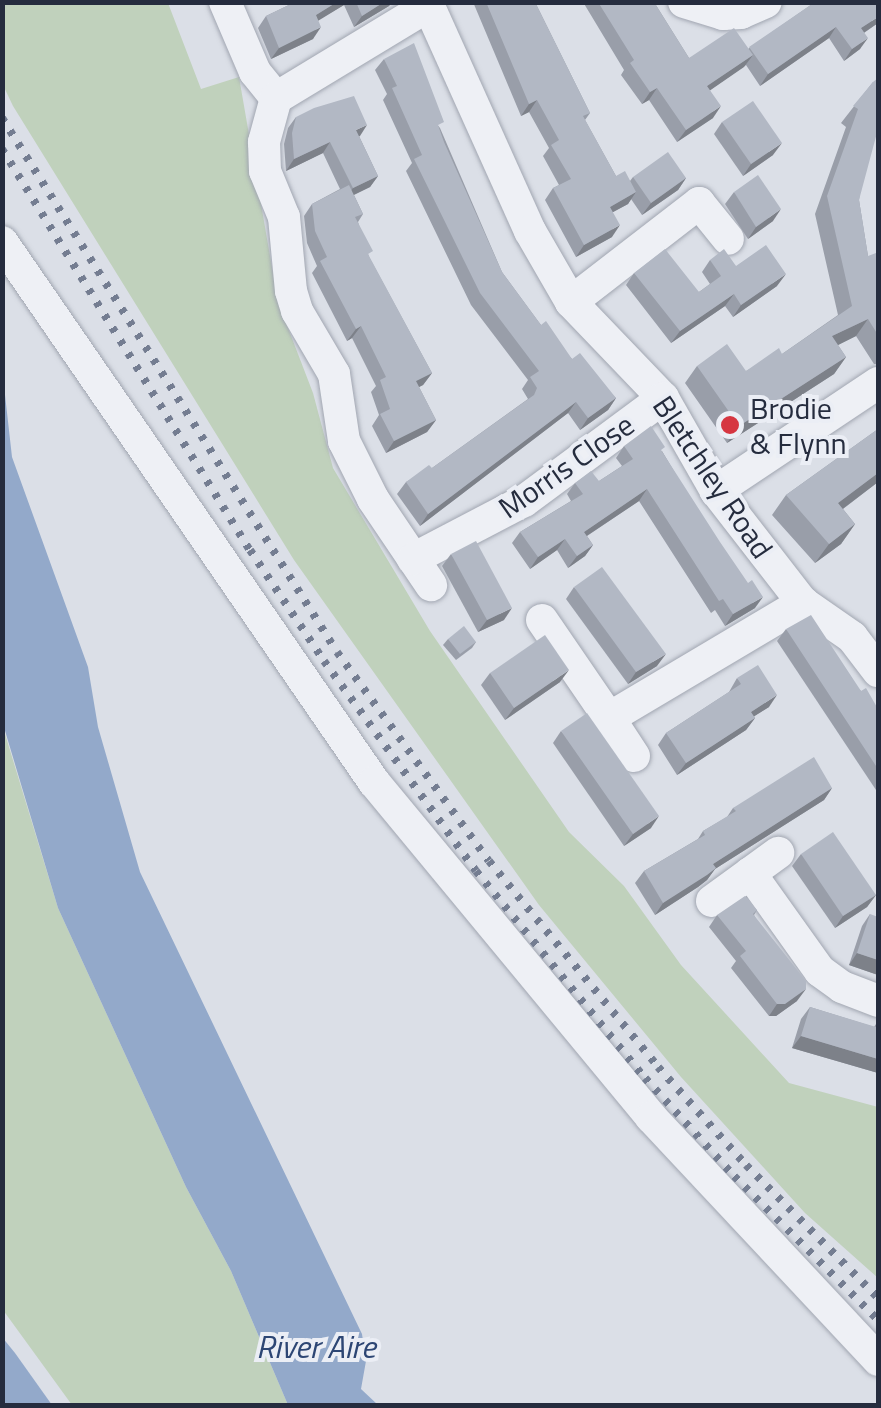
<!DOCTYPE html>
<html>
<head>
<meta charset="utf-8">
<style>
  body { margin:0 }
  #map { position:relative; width:881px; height:1408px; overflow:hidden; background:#dbdfe7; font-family:"Titillium Web",sans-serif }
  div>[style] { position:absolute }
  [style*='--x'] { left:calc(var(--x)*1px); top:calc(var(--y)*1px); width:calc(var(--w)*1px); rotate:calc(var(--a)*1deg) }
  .green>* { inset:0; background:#c0d1bc }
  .water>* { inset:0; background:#93a9ca }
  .roads { filter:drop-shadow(0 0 2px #a1a6b1) drop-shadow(0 0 2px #a1a6b1) }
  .minor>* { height:32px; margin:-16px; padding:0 16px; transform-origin:16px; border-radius:16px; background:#eef0f5 }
  .rail>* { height:8px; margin-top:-4px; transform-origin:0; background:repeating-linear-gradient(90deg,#747d91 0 5px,transparent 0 15px) }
  .wall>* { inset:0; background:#999ea9 }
  .shaded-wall>* { inset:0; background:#7d8189 }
  .building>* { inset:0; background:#b2b8c4 }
  .dots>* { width:28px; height:28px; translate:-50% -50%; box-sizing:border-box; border:5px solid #ebeef5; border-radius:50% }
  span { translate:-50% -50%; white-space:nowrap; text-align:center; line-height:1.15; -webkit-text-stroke:8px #ebeef5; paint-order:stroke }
  .poi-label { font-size:30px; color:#252c3e }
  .left { translate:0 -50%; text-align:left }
  .street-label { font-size:30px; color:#252c3e }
  .water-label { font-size:32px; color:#2d4674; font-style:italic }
  .frame { position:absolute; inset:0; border:5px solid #252c3e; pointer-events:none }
</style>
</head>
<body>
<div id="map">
  <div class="green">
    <i style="clip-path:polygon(3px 2px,168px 3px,201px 89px,239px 77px,278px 302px,313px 393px,333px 468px,430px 631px,569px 832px,624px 886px,681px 965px,789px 1083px,878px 1107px,878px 1278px,805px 1213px,681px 1077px,539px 905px,294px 560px,13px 106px,3px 85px)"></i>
    <i style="clip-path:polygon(2px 724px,58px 908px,186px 1187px,231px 1271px,288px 1405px,72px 1405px,3px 1310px)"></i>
  </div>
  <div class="water">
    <i style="clip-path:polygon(3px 377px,12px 457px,88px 667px,98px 727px,140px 872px,362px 1334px,366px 1361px,361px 1389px,378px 1405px,288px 1405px,231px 1271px,186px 1187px,58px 908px,3px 724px)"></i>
    <i style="clip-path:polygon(2px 1337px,15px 1353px,52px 1405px,3px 1405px)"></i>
  </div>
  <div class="roads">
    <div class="minor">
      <i style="--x:225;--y:2;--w:76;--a:66.8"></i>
      <i style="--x:255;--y:72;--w:33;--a:51"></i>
      <i style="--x:427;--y:2;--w:251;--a:65.8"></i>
      <i style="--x:530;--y:231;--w:82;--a:60"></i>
      <i style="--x:571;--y:302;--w:133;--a:46.2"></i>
      <i style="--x:663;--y:398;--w:107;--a:60.3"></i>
      <i style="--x:716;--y:491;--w:142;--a:52.2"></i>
      <i style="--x:803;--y:603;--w:60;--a:34.8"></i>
      <i style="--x:852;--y:637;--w:43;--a:52.6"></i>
      <i style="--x:684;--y:2;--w:41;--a:17.1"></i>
      <i style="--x:723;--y:14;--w:18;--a:-3"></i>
      <i style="--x:741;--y:13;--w:27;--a:-24"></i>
      <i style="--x:428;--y:6;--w:178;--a:148.8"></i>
      <i style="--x:276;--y:98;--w:46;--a:105.3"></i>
      <i style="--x:264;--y:142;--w:29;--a:88"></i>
      <i style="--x:265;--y:171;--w:50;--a:67.6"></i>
      <i style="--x:284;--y:217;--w:74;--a:84.6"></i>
      <i style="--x:291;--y:291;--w:21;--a:73"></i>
      <i style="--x:297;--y:311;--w:73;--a:59.6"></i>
      <i style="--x:334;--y:374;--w:68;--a:81.5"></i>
      <i style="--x:344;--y:441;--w:65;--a:63.4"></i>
      <i style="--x:373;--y:499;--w:104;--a:56"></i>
      <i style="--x:2;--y:242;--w:656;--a:55.44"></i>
      <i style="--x:374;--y:782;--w:435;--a:50.4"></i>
      <i style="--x:651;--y:1117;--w:333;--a:46.9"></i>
      <i style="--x:571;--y:302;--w:162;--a:-37.7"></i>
      <i style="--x:699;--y:203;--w:46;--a:51.1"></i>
      <i style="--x:716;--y:491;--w:195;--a:-33.7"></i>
      <i style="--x:413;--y:559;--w:125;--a:-27.6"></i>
      <i style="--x:524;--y:501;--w:173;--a:-36.5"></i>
      <i style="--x:542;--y:620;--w:119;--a:55.6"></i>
      <i style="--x:634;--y:756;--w:45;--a:-123.3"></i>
      <i style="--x:609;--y:718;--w:226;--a:-30.7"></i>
      <i style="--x:750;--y:873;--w:120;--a:54.5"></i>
      <i style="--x:820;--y:971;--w:27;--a:36"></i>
      <i style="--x:842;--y:987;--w:39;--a:21"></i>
      <i style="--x:712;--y:901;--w:82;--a:-36"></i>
    </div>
  </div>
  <div class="rail">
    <i style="--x:2;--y:118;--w:630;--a:57.9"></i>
    <i style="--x:337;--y:652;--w:258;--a:54"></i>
    <i style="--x:489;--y:861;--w:266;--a:50.6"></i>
    <i style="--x:658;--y:1067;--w:132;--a:48.1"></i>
    <i style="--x:746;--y:1165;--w:187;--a:45.2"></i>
    <i style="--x:2;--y:149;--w:471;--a:58.3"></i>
    <i style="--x:250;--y:550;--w:133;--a:56.3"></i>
    <i style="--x:324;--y:661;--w:259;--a:54.1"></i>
    <i style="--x:476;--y:871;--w:267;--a:50.8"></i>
    <i style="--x:645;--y:1078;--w:132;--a:47.8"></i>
    <i style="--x:734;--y:1176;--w:204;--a:45"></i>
  </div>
  <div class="wall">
    <i style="clip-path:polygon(295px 2px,392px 2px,389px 6px,354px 27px,344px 5px,318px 20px,313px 39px,271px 59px,258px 28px,266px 16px)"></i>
    <i style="clip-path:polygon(473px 2px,535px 2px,590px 113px,585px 120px,616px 176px,630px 181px,633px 177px,686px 178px,678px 190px,642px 215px,631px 199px,628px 204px,613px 212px,612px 237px,576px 257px,545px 200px,553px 188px,559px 185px,543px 156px,549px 148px,529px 112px,521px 116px)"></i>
    <i style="clip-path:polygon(583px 2px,654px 2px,689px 58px,748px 49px,815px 2px,878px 23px,864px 33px,860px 49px,844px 61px,829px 38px,760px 86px,746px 65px,710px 90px,713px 118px,677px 142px,649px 100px,642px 104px,621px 75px,624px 70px)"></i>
    <i style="clip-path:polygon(384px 59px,440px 128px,502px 272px,541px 325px,572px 359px,616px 398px,608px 410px,580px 430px,568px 413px,420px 526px,397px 494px,406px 482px,432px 468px,528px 399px,522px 389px,528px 380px,471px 305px,406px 171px,412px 163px,383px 100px,387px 94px,375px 70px)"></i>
    <i style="clip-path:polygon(873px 82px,859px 200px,868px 256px,878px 258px,878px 364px,874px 364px,856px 336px,838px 345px,846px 357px,834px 374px,727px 443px,685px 383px,697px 366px,746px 371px,782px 354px,838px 315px,815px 214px,846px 127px,841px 123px)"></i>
    <i style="clip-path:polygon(296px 117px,359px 136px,378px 176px,370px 187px,354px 195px,363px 214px,358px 222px,369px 257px,432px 373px,423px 385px,419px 387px,436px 420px,427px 432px,386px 453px,372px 426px,379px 415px,371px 392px,376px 386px,352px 338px,347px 341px,312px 273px,317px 266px,307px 243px,304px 216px,312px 204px,340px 189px,323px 153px,286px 171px,284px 144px,288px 128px)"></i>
    <i style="clip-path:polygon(722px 122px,773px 155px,743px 176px,714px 134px)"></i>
    <i style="clip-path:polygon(734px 192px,773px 221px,748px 239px,725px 204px)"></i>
    <i style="clip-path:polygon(710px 260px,736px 266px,777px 286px,733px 317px,725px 306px,671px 343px,626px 285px,634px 273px,699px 292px,710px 284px,702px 272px)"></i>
    <i style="clip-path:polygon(878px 429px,878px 482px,843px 509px,855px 524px,841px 544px,815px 563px,772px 515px,786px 495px)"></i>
    <i style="clip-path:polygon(624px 446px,662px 451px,755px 608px,725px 626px,715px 610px,711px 613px,639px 501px,587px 536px,593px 545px,585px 556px,568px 568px,557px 550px,530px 569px,512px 543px,520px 532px,571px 501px,567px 494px,575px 483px,599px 481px,622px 466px,616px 458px)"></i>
    <i style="clip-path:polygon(451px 554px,504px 620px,478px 632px,442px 566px)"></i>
    <i style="clip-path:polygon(574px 587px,657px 666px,628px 684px,566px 599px)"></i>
    <i style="clip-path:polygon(786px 629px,861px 691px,878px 709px,878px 793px,777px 641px)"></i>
    <i style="clip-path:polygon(448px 639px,476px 642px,472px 648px,456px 660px,443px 645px)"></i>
    <i style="clip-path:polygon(490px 673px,560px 682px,505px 720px,481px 685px)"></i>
    <i style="clip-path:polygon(737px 678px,769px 707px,754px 716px,755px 718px,746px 730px,677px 775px,658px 745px,666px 733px,729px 692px)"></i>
    <i style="clip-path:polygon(561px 731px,651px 828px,624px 846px,553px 743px)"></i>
    <i style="clip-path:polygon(832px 788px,824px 800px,715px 869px,707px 880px,698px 887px,655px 915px,635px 883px,644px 871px,698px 839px,703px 831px,727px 817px,733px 808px)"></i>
    <i style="clip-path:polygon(801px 854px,876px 895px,867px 907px,835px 928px,792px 866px)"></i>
    <i style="clip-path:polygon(757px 910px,754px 915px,797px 1001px,776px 1016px,769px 1016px,731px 968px,736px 961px,709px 927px,717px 915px)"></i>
    <i style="clip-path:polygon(870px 914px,878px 975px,849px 965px,862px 926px)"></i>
    <i style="clip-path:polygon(810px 1007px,874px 1027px,878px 1021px,878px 1073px,792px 1048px,801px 1019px)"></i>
  </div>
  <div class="shaded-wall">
    <i style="clip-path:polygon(337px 2px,345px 2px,344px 5px,308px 27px,316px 15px)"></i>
    <i style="clip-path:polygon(384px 2px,392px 2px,389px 6px,354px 27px,362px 16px)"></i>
    <i style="clip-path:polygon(878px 17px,878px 23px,853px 40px,861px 28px)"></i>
    <i style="clip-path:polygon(321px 27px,313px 39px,271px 59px,279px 48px)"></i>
    <i style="clip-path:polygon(836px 27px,829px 38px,760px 86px,768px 74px)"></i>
    <i style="clip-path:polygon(868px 38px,860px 49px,844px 61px,852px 49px)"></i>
    <i style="clip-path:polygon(753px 55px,744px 67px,699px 98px,707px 86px)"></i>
    <i style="clip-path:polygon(657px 88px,649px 100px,642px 104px,650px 92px)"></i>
    <i style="clip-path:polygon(537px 100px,529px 112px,521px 116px,529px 104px)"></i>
    <i style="clip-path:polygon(721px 106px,713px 118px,677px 142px,686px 130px)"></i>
    <i style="clip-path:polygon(367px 125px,360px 136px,348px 142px,356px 130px)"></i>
    <i style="clip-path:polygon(330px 142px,323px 153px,286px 171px,294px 159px)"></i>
    <i style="clip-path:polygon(782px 143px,773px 155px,743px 176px,751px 164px)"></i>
    <i style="clip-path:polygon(378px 176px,370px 187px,345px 199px,353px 188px)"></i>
    <i style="clip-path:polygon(686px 178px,678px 190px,642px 215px,651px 203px)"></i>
    <i style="clip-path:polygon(636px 192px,628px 204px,602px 218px,610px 207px)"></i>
    <i style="clip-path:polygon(781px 209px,773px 221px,748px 239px,756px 227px)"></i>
    <i style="clip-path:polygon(620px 225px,612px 237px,576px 257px,584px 245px)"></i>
    <i style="clip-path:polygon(786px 274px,777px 286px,733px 317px,741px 305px)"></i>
    <i style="clip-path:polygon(734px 294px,725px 306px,671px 343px,680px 331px)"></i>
    <i style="clip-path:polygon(868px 319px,856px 336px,820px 354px,832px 336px)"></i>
    <i style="clip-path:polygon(361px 326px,352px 338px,347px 341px,356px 329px)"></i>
    <i style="clip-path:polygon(846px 357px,834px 374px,727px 443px,739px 426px)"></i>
    <i style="clip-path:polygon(432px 373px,423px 385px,407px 393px,416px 381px)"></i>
    <i style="clip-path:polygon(616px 398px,608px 410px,580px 430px,588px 418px)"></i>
    <i style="clip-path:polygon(576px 402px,568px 413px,420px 526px,428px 514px)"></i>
    <i style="clip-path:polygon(436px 420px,427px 432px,386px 453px,394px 441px)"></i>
    <i style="clip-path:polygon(878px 473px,878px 482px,824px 523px,838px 503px)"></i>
    <i style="clip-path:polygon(647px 489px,639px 501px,576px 543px,584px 532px)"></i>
    <i style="clip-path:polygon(855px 524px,841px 544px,815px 563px,829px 544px)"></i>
    <i style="clip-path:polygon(565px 539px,557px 550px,530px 569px,538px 557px)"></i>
    <i style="clip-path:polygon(593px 545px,585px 556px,568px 568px,577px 556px)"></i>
    <i style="clip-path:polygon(763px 597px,755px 608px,725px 626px,733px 614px)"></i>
    <i style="clip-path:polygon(512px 608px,504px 620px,478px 632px,487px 620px)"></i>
    <i style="clip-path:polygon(666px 654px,657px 666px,628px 684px,636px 672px)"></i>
    <i style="clip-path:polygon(569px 670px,560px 682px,505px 720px,514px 708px)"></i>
    <i style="clip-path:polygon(777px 695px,769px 707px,742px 724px,751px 712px)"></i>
    <i style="clip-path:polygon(755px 718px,746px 730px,677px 775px,686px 763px)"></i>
    <i style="clip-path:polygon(832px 788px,824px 800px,715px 869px,707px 880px,698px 887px,655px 915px,663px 903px,713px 864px)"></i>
    <i style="clip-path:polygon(659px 816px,651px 828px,624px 846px,633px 834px)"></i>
    <i style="clip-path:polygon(876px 895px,867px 907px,835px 928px,843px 916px)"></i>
    <i style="clip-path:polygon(857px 953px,878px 960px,878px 975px,849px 965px)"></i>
    <i style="clip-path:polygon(806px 989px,797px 1001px,776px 1016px,769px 1016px,777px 1004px)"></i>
    <i style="clip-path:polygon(801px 1036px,878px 1059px,878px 1073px,792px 1048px)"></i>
  </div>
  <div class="building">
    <i style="clip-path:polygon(295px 2px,337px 2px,316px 15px,321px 27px,279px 48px,266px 16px)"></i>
    <i style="clip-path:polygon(356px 2px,384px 2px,362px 16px)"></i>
    <i style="clip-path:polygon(486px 2px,535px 2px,590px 113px,583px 116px,616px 176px,625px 171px,636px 192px,610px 207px,620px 225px,584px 245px,553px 188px,571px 179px,551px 145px,559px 140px,537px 100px,529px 104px)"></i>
    <i style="clip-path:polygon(598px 2px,654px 2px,689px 58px,734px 28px,753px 55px,707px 86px,721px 106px,686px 130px,657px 88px,650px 92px,630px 63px,634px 60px)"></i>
    <i style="clip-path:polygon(815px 2px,878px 2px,878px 17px,861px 28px,868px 38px,852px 49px,836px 27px,768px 74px,749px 47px)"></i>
    <i style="clip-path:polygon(414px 43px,444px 122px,438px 125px,444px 142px,502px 272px,541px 325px,546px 321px,572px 359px,580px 353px,616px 398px,588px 418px,576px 402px,428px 514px,406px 482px,429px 465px,432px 468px,534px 395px,537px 388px,530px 377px,539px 371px,480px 293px,414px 159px,422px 155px,392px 88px,397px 86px,384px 59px)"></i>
    <i style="clip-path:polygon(878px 78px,878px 129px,859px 200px,868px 256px,876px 253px,878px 258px,878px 335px,868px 319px,832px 336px,846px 357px,739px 426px,697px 366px,727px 344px,746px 371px,779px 348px,782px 354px,852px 306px,827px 196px,858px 109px,853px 106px,873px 82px)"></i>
    <i style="clip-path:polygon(354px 96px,367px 125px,356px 130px,378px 176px,353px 188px,330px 142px,294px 159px,292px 133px,296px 117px,314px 108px)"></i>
    <i style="clip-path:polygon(753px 101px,782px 143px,751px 164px,722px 122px)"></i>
    <i style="clip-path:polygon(668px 152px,686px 178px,651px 203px,633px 177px)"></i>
    <i style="clip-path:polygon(758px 175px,781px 209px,756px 227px,734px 192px)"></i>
    <i style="clip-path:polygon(349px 185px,363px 214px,355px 217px,373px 251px,368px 254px,432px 373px,416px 381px,436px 420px,394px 441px,380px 414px,390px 409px,380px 380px,386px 377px,361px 326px,356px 329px,320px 261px,327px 257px,315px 231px,312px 204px)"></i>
    <i style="clip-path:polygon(766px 245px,786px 274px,741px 305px,734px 294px,680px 331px,634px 273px,665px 249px,699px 292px,721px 276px,710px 260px,724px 249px,736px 266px)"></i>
    <i style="clip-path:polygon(651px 426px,665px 447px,661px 450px,720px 542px,748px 583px,752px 580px,763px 597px,733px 614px,723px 599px,719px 601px,647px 489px,584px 532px,593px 545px,577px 556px,565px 539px,538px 557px,520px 532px,583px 494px,575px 483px,591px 471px,599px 481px,633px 459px,624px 446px)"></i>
    <i style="clip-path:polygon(878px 429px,878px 473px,838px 503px,855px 524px,829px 544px,786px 495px)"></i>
    <i style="clip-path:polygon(476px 541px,512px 608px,487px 620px,451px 554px)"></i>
    <i style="clip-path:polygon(602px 567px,666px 654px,636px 672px,574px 587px)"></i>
    <i style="clip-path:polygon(811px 615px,861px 691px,866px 688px,878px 709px,878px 769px,786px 629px)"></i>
    <i style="clip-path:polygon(464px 626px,476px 642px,460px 654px,448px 639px)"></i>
    <i style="clip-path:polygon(545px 635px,569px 670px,514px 708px,490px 673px)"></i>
    <i style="clip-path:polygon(758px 665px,777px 695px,751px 712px,755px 718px,686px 763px,666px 733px,741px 684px,737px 678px)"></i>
    <i style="clip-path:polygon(587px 713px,659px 816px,633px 834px,561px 731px)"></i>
    <i style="clip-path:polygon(814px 757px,832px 788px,713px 864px,716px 868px,707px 875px,663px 903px,644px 871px,705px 835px,703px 831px,736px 811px,733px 808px)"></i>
    <i style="clip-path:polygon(833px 832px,876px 895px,843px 916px,801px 854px)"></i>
    <i style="clip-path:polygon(745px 896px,757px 910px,753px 914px,806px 981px,806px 989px,785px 1004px,777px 1004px,740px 956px,746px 951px,717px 915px)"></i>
    <i style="clip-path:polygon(870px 914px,878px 917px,878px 960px,857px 953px)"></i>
    <i style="clip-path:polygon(810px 1007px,876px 1027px,878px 1021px,878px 1059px,801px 1036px)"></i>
  </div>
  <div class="dots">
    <i style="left:730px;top:425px;background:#d63641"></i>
  </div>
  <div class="poi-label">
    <span class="left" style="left:750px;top:425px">Brodie<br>&amp; Flynn</span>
  </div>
  <div class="street-label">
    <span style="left:566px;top:466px;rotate:-35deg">Morris Close</span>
    <span style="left:713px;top:477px;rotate:56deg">Bletchley Road</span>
  </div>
  <div class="water-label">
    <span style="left:316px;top:1346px">River Aire</span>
  </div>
  <div class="frame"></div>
</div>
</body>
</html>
